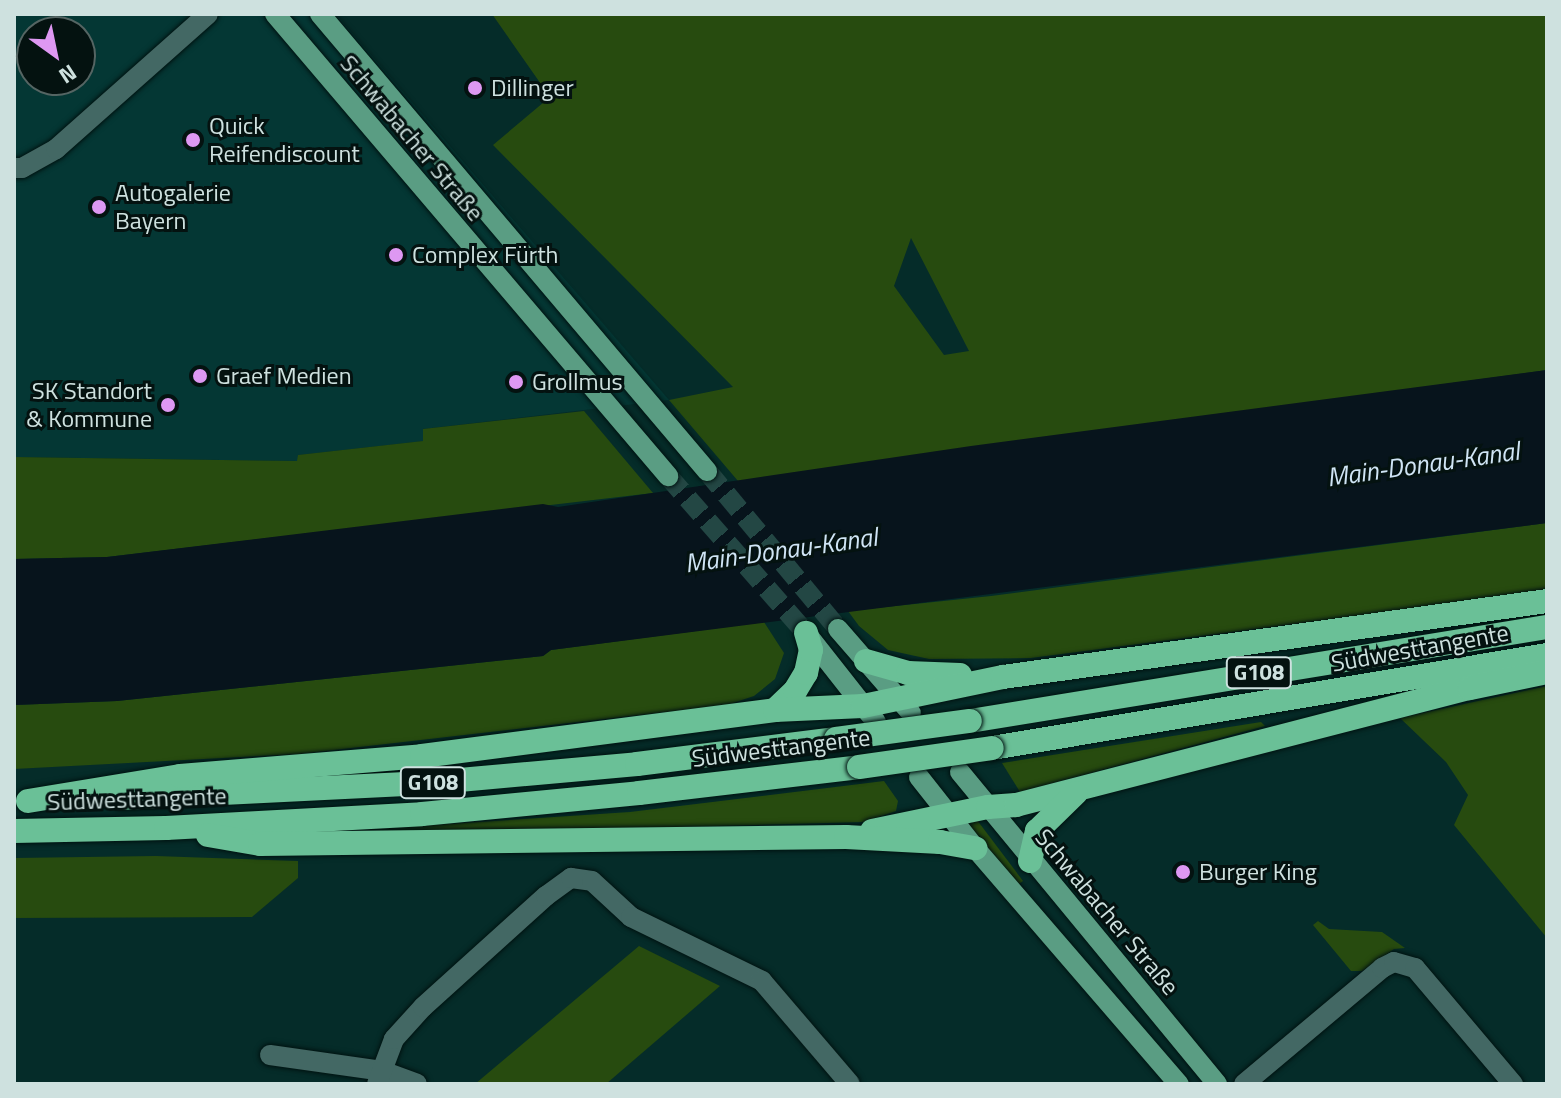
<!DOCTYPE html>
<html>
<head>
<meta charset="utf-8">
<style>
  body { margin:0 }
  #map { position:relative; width:1561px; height:1098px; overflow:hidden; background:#052c29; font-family:"Titillium Web",sans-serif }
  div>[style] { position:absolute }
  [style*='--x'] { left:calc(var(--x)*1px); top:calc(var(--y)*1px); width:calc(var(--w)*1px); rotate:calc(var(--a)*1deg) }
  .built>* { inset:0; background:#043734 }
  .green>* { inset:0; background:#274b0f }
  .water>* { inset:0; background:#07141c }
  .major-tunnel>* { height:20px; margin-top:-10px; transform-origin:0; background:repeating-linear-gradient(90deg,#234744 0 20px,transparent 0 30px) }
  .roads { filter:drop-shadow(0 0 2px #001311) drop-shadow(0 0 2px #001311) }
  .minor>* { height:20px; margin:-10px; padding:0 10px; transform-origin:10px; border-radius:10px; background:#436864 }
  .major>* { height:20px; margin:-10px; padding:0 10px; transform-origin:10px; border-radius:10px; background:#5a9d83 }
  .highway>* { height:24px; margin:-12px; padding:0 12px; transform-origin:12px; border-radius:12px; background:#6ac097 }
  .bridges { filter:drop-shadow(0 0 2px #001311) drop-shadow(0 0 2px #001311) }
  .highway-bridge>* { height:24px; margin:-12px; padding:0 12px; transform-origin:12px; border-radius:12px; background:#6ac097 }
  .dots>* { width:22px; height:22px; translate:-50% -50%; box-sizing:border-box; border:4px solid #041210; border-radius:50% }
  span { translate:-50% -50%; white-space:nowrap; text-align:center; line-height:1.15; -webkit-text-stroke:6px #041210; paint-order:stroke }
  .shield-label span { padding:2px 6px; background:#041210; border:2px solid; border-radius:6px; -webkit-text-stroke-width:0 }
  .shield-label { font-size:22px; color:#cee1df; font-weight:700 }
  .poi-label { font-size:24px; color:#cee1df }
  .left { translate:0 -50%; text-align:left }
  .right { translate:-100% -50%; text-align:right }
  .street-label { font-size:24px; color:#cee1df }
  .water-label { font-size:26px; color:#d0e5f5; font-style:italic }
  .frame { position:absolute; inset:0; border:16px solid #cee1df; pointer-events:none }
  .north { position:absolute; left:16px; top:16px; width:80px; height:80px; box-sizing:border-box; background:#041210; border:2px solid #556563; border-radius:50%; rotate:147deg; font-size:22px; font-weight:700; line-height:32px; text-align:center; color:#cee1df }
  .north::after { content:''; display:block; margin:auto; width:28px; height:36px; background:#de98f2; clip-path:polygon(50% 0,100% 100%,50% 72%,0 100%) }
</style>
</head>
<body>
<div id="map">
  <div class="built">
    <i style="clip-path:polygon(evenodd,14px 14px,336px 14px,669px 400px,423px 429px,424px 441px,299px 455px,298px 461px,14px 457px,14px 14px,32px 32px,80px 32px,80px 80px,32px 80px,32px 32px)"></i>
  </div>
  <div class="green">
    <i style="clip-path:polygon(evenodd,492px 14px,1547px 14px,1547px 370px,738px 481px,669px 400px,733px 387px,493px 145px,550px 97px,492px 14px,911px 238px,969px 351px,944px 355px,894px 286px,911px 238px)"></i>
    <i style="clip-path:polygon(584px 411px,653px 493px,107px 557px,14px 559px,14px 457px,297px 461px,298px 455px,423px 441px,423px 429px)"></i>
    <i style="clip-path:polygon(1547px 523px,1547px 591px,1031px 658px,929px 659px,888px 650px,859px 626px,848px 611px,991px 596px)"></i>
    <i style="clip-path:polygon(764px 622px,784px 653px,775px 679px,754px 696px,727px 705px,299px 754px,14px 769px,14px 705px,117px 701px,543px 656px,551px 650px)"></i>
    <i style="clip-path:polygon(1547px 686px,1547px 938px,1454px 825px,1468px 795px,1446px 762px,1400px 718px)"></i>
    <i style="clip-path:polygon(1261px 722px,1265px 726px,1020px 792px,1002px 763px)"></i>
    <i style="clip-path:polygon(884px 781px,898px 801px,896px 811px,864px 822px,343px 836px,342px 831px,630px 812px)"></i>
    <i style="clip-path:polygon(977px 820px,1023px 881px,1019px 884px,967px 824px)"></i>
    <i style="clip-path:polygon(156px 856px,298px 861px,298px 878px,252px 917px,14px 918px,14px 858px)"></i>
    <i style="clip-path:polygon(1318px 921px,1329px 929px,1382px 932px,1405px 948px,1394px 949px,1362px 971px,1351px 971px,1313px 925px)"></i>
    <i style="clip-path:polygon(639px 946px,720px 986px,606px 1084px,475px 1084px)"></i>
  </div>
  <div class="water">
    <i style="clip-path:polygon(1547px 370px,1547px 523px,551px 650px,543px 656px,117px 701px,14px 705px,14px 559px,107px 557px,543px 504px,558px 507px,971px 446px)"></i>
  </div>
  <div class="major-tunnel">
    <i style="--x:707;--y:471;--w:205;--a:50.3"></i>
    <i style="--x:668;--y:476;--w:209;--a:48.7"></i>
  </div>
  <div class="roads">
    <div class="minor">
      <i style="--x:14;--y:168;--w:8;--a:0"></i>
      <i style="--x:22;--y:168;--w:39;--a:-29"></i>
      <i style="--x:56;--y:149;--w:203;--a:-41.6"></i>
      <i style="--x:270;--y:1055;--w:113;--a:8.1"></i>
      <i style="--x:382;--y:1071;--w:37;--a:20"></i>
      <i style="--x:377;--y:1084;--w:48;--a:-69.3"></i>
      <i style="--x:394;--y:1039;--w:43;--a:-47.8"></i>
      <i style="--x:423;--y:1007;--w:166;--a:-42.1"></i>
      <i style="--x:546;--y:896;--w:31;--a:-36"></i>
      <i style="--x:571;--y:878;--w:21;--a:8"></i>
      <i style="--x:592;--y:881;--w:53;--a:42.7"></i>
      <i style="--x:631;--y:917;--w:146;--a:26"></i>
      <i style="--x:762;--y:981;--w:135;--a:49.5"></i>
      <i style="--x:1244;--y:1084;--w:180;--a:-40"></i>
      <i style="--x:1382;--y:968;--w:13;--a:-27"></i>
      <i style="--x:1394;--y:962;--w:22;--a:16"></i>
      <i style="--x:1415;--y:968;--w:152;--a:49.8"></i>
    </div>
    <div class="major">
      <i style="--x:275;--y:14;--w:607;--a:49.61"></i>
      <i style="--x:320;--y:14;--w:599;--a:49.74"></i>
      <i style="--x:838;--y:629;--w:111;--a:49"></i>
      <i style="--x:806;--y:633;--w:113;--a:51.8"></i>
      <i style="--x:960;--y:772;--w:404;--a:50.5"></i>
      <i style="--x:919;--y:777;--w:90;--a:51.7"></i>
      <i style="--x:975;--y:848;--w:312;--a:49.2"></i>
    </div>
    <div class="highway">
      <i style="--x:866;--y:661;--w:44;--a:15.9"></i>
      <i style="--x:908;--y:673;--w:52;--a:2.2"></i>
      <i style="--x:775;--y:710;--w:28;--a:-44"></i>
      <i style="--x:795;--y:691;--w:21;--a:-59"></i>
      <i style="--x:806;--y:673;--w:24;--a:-78"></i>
      <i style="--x:811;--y:650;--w:18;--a:-106"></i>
      <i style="--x:970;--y:721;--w:585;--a:-9.25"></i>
      <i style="--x:992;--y:748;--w:563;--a:-9.51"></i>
      <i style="--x:121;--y:798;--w:305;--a:-2.8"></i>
      <i style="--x:426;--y:783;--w:212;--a:-5.1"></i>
      <i style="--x:637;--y:764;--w:201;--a:-7.2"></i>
      <i style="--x:28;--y:801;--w:154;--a:-9.3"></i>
      <i style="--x:180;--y:776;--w:243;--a:-4.7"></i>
      <i style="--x:422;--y:756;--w:356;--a:-7.4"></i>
      <i style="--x:775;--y:710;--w:88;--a:-2.6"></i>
      <i style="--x:863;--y:706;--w:143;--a:-11.7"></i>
      <i style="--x:1003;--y:677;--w:549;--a:-7.95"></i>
      <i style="--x:14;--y:831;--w:152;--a:-1.1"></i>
      <i style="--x:166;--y:828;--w:256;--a:-3.1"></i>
      <i style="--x:422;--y:814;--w:218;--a:-5.5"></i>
      <i style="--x:639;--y:793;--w:222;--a:-6.7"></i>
      <i style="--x:872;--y:831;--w:118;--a:-11.7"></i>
      <i style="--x:988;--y:807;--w:28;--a:-4"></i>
      <i style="--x:1016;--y:805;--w:469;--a:-14.5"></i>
      <i style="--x:1470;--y:688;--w:79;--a:-11.7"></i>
      <i style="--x:208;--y:835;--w:53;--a:9.8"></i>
      <i style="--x:260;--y:844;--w:586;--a:-0.68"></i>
      <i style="--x:846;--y:837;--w:94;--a:3"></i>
      <i style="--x:940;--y:842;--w:36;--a:10"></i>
      <i style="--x:1030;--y:861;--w:31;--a:-77"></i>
      <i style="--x:1037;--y:831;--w:54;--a:-44.3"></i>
    </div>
  </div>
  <div class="bridges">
    <div class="highway-bridge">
      <i style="--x:836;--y:739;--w:135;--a:-7.7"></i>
      <i style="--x:859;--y:767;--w:134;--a:-8.1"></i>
    </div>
  </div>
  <div class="dots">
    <i style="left:475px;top:88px;background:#de98f2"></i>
    <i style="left:193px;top:140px;background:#de98f2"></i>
    <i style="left:99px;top:207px;background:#de98f2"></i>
    <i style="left:396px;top:255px;background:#de98f2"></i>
    <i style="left:200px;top:376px;background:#de98f2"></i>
    <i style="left:516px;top:382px;background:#de98f2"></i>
    <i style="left:168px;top:405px;background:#de98f2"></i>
    <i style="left:1183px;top:872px;background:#de98f2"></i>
  </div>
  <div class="shield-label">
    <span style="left:1259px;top:673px">G108</span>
    <span style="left:433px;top:783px">G108</span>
  </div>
  <div class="poi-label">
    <span class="left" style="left:491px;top:88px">Dillinger</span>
    <span class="left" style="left:209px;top:140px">Quick<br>Reifendiscount</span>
    <span class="left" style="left:115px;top:207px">Autogalerie<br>Bayern</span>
    <span class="left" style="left:412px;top:255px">Complex Fürth</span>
    <span class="left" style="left:216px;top:376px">Graef Medien</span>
    <span class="left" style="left:532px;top:382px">Grollmus</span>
    <span class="right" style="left:152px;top:405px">SK Standort<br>&amp; Kommune</span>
    <span class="left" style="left:1199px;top:872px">Burger King</span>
  </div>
  <div class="street-label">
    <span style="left:412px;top:138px;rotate:50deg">Schwabacher Straße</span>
    <span style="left:1420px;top:648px;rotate:-10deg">Südwesttangente</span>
    <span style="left:781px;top:748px;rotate:-7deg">Südwesttangente</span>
    <span style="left:137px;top:799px;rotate:-2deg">Südwesttangente</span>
    <span style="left:1107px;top:912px;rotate:50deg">Schwabacher Straße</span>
  </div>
  <div class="water-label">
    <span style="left:1423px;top:464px;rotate:-8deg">Main-Donau-Kanal</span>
    <span style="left:781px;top:550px;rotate:-8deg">Main-Donau-Kanal</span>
  </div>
  <div class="frame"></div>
  <div class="north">N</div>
</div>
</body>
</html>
